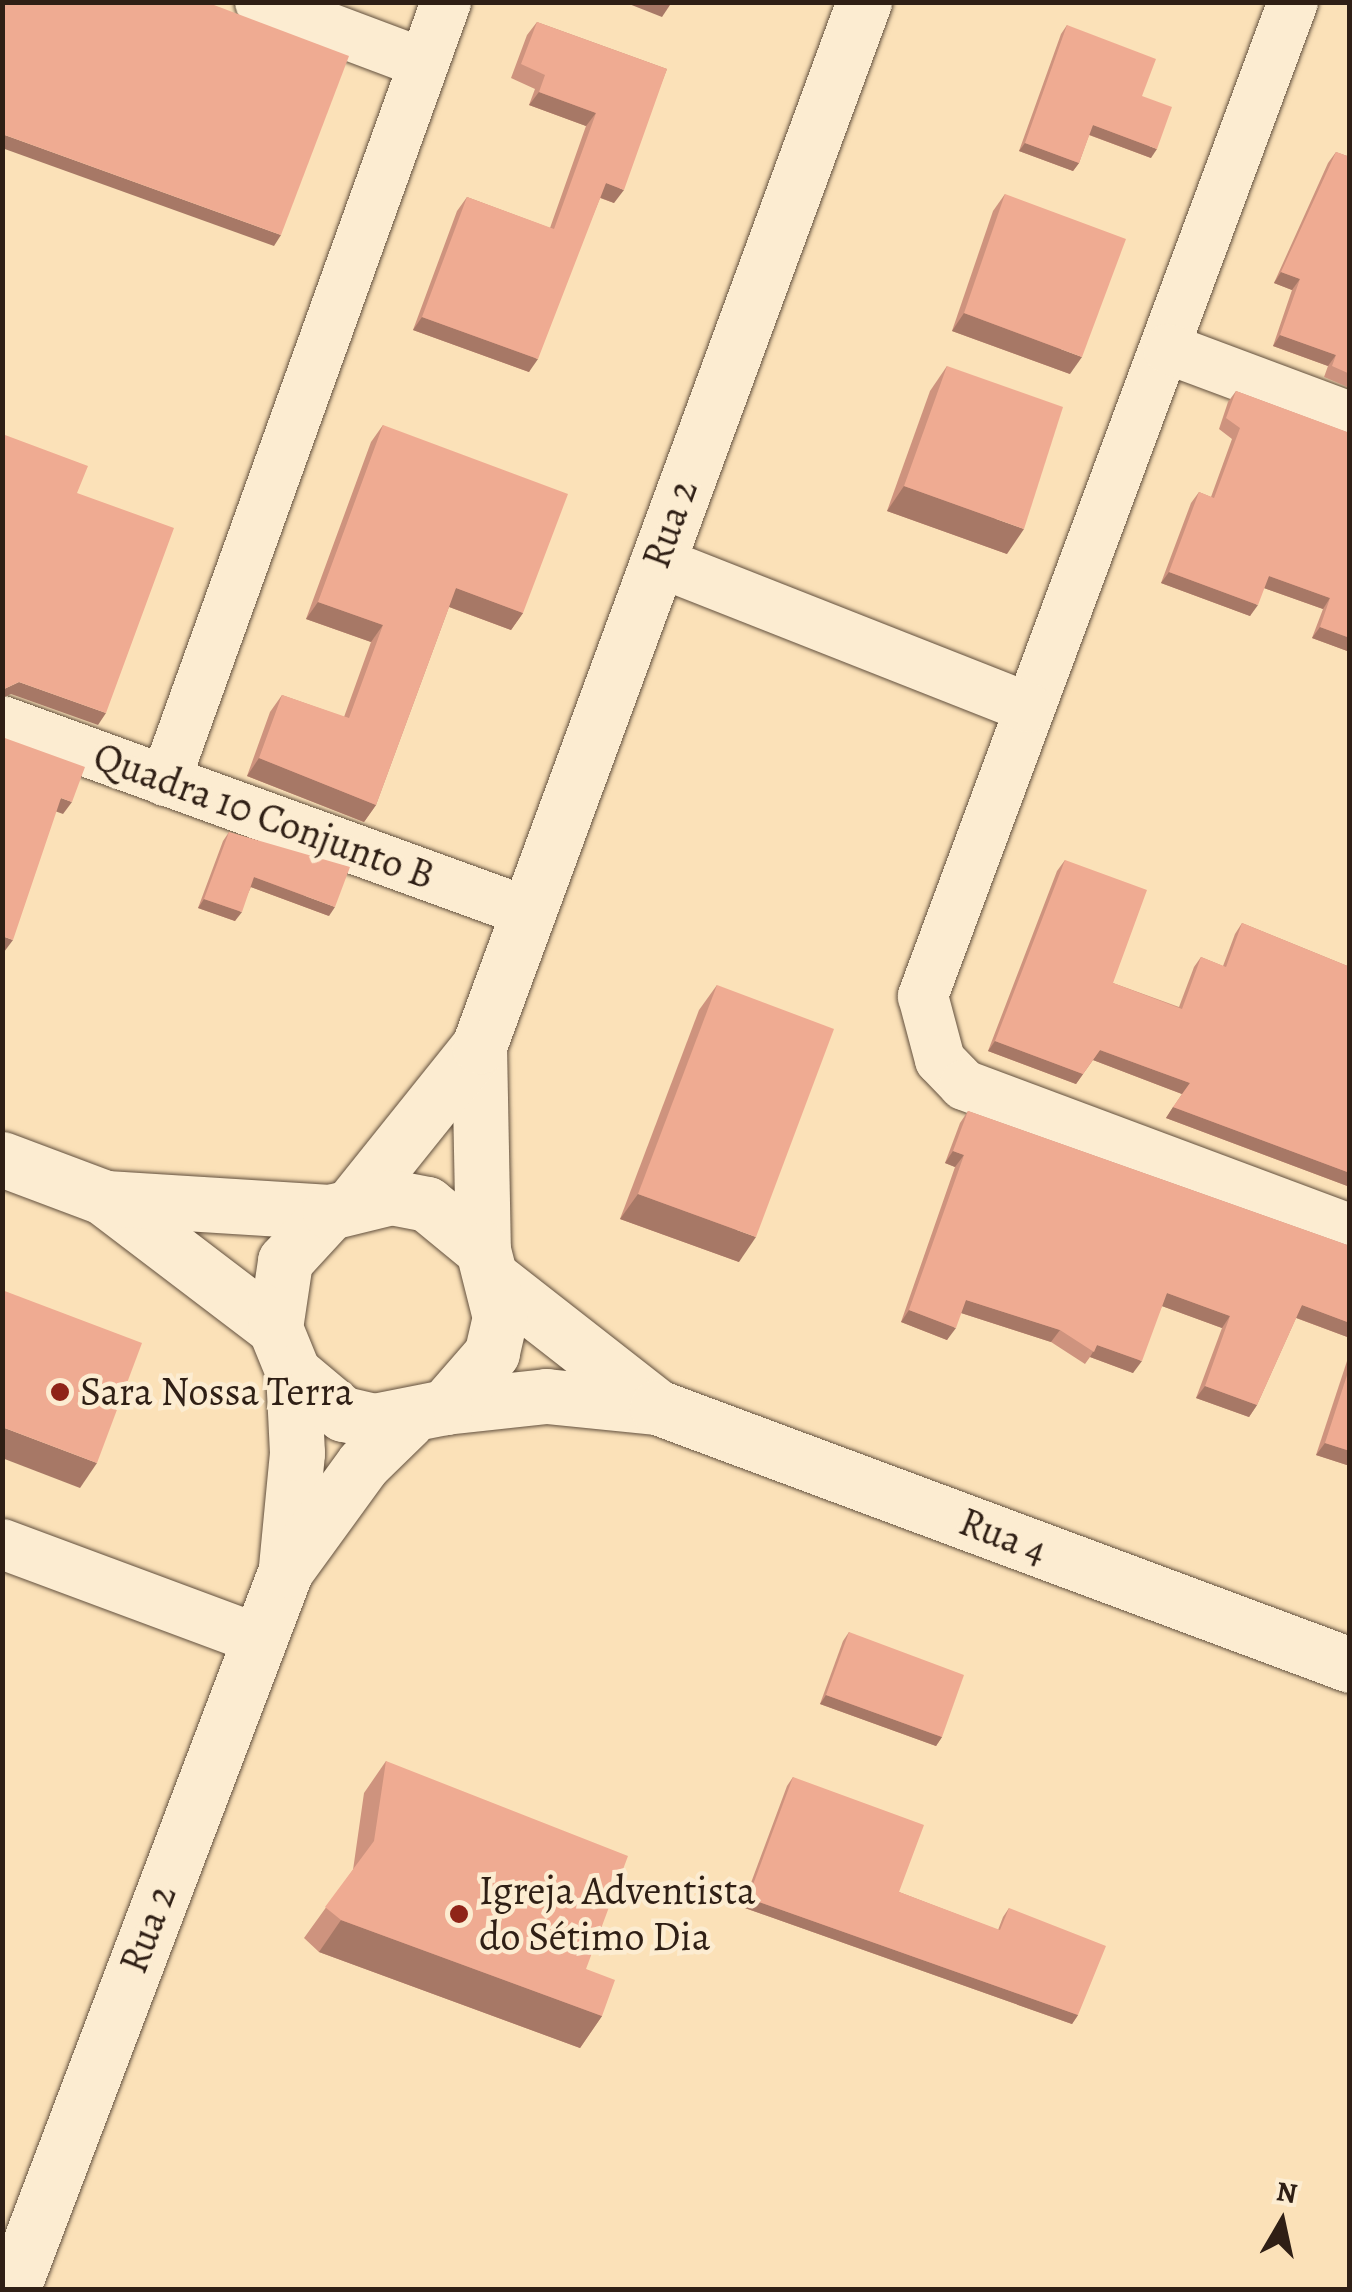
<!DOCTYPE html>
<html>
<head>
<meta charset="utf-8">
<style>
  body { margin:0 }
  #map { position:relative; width:1352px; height:2292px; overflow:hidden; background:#fbe1b8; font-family:Alegreya,serif }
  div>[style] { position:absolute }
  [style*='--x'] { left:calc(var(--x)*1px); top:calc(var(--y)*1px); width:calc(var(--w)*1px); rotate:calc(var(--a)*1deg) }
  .roads { filter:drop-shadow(0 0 2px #62503e) drop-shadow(0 0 2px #62503e) }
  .street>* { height:50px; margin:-25px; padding:0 25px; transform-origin:25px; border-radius:25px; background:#fcecd1 }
  .secondary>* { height:55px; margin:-27.5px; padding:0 27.5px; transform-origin:27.5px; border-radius:27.5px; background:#fcecd1 }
  .wall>* { inset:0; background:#ce937e }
  .shaded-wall>* { inset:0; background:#a77866 }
  .building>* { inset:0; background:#efab92 }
  .dots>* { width:28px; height:28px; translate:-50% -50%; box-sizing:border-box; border:5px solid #fcecd1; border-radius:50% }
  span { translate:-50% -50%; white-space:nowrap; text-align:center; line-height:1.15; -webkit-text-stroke:9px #fcecd1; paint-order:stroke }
  .street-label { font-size:40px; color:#2f1f15 }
  .poi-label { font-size:40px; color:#2f1f15 }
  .left { translate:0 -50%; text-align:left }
  .frame { position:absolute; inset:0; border:5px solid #2f1f15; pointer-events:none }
  .north { position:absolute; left:1232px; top:2172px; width:100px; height:100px; -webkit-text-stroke:8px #fcecd1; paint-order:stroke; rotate:9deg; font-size:28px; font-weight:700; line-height:40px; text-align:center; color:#2f1f15 }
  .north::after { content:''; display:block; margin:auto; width:35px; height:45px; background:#2f1f15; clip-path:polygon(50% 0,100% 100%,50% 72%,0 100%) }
</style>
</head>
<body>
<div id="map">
  <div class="roads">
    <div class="street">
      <i style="--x:260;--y:2;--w:173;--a:20.6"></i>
      <i style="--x:1293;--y:2;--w:1061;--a:110.42"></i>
      <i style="--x:923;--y:996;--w:66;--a:75.1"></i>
      <i style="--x:940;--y:1060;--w:35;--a:46"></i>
      <i style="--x:964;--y:1085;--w:412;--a:20.5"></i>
      <i style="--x:1168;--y:349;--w:194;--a:20.5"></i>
      <i style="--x:656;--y:561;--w:399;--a:21.5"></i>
      <i style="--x:2;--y:721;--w:556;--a:19.97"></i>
      <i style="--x:165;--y:781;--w:828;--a:-70.16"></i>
      <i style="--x:2;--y:1544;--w:272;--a:20.4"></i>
    </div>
    <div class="secondary">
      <i style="--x:479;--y:1046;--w:204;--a:88.9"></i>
      <i style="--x:2;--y:1159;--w:108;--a:20.6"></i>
      <i style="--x:103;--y:1197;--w:216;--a:37.3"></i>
      <i style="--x:106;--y:1198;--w:224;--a:3.6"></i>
      <i style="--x:354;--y:1202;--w:200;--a:-51.3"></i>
      <i style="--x:479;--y:1046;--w:1113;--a:-69.76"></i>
      <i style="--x:496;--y:1281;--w:204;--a:38"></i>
      <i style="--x:445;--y:1407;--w:102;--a:-6.2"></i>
      <i style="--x:546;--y:1396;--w:112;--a:5.7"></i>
      <i style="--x:657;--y:1407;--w:739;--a:20.42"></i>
      <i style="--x:286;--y:1567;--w:115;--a:-84.5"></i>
      <i style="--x:297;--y:1453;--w:81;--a:-92.8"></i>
      <i style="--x:293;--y:1372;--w:48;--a:-112.2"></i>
      <i style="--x:275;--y:1328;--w:68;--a:-81.5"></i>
      <i style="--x:285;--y:1261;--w:67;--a:-47.4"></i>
      <i style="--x:330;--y:1212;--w:63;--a:-13.8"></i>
      <i style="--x:391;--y:1197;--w:37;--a:11"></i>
      <i style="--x:427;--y:1204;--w:72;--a:39.4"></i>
      <i style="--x:483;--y:1250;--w:69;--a:75.8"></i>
      <i style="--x:500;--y:1317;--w:37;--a:103"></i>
      <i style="--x:492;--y:1353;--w:72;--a:131"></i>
      <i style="--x:445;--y:1407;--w:72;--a:168.8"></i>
      <i style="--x:374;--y:1421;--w:32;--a:-167"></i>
      <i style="--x:343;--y:1414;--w:65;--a:-140"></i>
      <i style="--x:12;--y:2290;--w:770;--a:-69.17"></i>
      <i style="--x:286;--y:1570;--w:131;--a:-54"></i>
      <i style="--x:363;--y:1464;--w:62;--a:-44.3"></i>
    </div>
  </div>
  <div class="wall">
    <i style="clip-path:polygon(537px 22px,667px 69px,614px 203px,600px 198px,529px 372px,413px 330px,457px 211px,467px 197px,550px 228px,586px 126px,529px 105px,535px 89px,511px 78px,527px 35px)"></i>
    <i style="clip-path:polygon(1067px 25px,1142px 96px,1151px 158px,1089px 135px,1079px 163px,1073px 171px,1019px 151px,1061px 34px)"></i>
    <i style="clip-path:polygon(1336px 152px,1350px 157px,1350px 388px,1324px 377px,1328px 366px,1273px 346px,1292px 290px,1274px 283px,1328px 163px)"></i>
    <i style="clip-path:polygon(1005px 194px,1070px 374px,952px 331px,993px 211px)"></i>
    <i style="clip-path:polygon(947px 366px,1007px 554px,887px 511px,930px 391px)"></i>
    <i style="clip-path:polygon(1236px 391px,1349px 433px,1350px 652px,1312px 638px,1323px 609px,1264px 588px,1250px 616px,1161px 583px,1191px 503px,1199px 492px,1211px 497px,1232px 439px,1219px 429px,1228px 402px)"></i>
    <i style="clip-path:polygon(383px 425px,523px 613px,511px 630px,449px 607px,376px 805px,364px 822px,247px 776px,270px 712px,282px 695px,344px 717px,371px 642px,306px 619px,371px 442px)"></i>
    <i style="clip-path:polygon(229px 832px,329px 916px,251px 887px,235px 921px,198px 908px,223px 841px)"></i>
    <i style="clip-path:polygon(1065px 860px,1113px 983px,1179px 1007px,1194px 967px,1201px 957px,1223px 966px,1235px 934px,1242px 923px,1350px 967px,1350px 1187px,1166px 1118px,1182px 1094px,1093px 1060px,1076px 1084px,988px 1051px,1057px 871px)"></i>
    <i style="clip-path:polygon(717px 985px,739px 1262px,620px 1219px,699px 1010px)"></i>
    <i style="clip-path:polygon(968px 1111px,1350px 1246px,1350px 1338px,1296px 1318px,1257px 1405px,1249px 1417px,1196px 1398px,1222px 1328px,1162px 1306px,1133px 1373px,1090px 1357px,1085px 1364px,1051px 1342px,961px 1313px,947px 1340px,901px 1322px,955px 1167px,945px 1163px,960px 1123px)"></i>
    <i style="clip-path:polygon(1350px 1352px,1350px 1466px,1316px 1455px)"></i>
    <i style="clip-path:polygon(849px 1632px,942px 1737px,936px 1746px,820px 1704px,843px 1641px)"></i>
    <i style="clip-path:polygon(386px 1761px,586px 1969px,602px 2016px,580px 2048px,319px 1952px,304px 1938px,353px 1870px,364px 1793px)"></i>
    <i style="clip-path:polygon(793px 1777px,899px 1892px,998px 1930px,1003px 1917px,1009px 1908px,1078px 2015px,1072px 2024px,742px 1907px,787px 1786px)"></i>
  </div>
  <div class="shaded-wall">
    <i style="clip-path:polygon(624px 2px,672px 2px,662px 17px)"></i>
    <i style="clip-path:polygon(539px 92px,596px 113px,586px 126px,529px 105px)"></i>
    <i style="clip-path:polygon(1093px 125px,1157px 149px,1151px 158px,1087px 134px)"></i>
    <i style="clip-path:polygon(2px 134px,281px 235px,274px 246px,2px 148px)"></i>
    <i style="clip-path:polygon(1025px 143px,1079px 163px,1073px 171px,1019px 151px)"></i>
    <i style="clip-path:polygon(606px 183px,624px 190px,614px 203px,596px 196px)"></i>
    <i style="clip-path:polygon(1281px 272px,1300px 279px,1292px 290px,1274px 283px)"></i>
    <i style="clip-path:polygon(964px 313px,1082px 357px,1070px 374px,952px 331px)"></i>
    <i style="clip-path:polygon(422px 317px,538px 359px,529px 372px,413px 330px)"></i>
    <i style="clip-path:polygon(1280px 335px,1336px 355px,1328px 366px,1273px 346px)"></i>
    <i style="clip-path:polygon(904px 486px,1024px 529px,1007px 554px,887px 511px)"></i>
    <i style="clip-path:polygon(1169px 572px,1258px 605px,1250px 616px,1161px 583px)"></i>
    <i style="clip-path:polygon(1269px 576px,1330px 598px,1323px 609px,1261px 587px)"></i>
    <i style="clip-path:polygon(456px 588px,523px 613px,511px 630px,444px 605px)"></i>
    <i style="clip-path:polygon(318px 602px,383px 625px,371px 642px,306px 619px)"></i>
    <i style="clip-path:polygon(1320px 627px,1350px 638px,1350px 652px,1312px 638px)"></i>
    <i style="clip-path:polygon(19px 682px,106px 713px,98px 725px,11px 694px,2px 698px,2px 690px)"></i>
    <i style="clip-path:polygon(259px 758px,376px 805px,364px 822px,247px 776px)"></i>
    <i style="clip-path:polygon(61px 798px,72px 802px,63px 814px,52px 810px)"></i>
    <i style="clip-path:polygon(254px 877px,335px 907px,329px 916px,248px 886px)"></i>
    <i style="clip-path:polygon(204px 899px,242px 912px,235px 921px,198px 908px)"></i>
    <i style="clip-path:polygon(2px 936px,13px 940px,4px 952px,2px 951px)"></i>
    <i style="clip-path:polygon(995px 1041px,1083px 1074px,1076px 1084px,988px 1051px)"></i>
    <i style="clip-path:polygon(1100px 1050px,1190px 1083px,1182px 1094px,1093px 1060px)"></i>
    <i style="clip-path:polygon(1173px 1107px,1350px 1173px,1350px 1187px,1166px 1118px)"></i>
    <i style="clip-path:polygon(953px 1151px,964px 1155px,955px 1167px,945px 1163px)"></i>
    <i style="clip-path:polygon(638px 1194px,756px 1237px,739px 1262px,620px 1219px)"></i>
    <i style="clip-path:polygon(1167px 1293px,1230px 1316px,1222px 1328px,1159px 1305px)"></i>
    <i style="clip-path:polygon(966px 1300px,1060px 1330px,1051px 1342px,958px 1312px)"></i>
    <i style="clip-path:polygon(1302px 1305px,1350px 1323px,1350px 1338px,1294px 1317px)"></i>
    <i style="clip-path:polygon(909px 1310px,956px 1328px,947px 1340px,901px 1322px)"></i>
    <i style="clip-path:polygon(1097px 1345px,1142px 1361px,1133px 1373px,1090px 1357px)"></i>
    <i style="clip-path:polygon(1205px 1386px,1257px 1405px,1249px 1417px,1196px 1398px)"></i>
    <i style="clip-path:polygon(2px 1427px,97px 1463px,80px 1488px,2px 1458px)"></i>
    <i style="clip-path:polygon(1325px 1443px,1350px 1451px,1350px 1466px,1316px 1455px)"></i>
    <i style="clip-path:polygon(826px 1695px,942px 1737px,936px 1746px,820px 1704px)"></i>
    <i style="clip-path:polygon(748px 1898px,1078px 2015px,1072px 2024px,742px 1907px)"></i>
    <i style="clip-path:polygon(341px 1920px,602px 2016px,580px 2048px,319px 1952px)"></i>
  </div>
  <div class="building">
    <i style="clip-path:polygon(2px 2px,206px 2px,349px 56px,281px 235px,2px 134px)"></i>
    <i style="clip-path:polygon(537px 22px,667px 69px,624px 190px,606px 183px,538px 359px,422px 317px,467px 197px,554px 229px,596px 113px,539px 92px,545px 75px,521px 64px)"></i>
    <i style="clip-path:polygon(1067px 25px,1156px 59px,1142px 96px,1172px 107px,1157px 149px,1093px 125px,1079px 163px,1025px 143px)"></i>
    <i style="clip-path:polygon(1336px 152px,1350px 157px,1350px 374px,1332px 366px,1336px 355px,1280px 335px,1300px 279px,1281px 272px)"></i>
    <i style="clip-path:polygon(1005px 194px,1126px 239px,1082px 357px,964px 313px)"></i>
    <i style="clip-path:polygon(947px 366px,1063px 407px,1024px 529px,904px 486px)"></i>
    <i style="clip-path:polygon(1236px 391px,1350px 433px,1350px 638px,1320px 627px,1330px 598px,1269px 576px,1258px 605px,1169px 572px,1199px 492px,1214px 498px,1240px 428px,1226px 418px)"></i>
    <i style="clip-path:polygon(383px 425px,568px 494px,523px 613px,456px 588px,376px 805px,259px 758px,282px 695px,349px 718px,383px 625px,318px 602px)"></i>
    <i style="clip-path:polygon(5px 435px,88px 466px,77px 493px,174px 528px,106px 713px,19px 682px,2px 690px,2px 442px)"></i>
    <i style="clip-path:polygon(2px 737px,85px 767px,72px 802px,61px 798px,13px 940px,2px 936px)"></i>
    <i style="clip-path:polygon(229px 832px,350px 867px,335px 907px,254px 877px,242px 912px,204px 899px)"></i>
    <i style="clip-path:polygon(1065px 860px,1147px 890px,1113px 983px,1182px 1009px,1201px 957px,1226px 967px,1242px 923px,1350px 967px,1350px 1173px,1173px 1107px,1190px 1083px,1100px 1050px,1083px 1074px,995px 1041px)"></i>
    <i style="clip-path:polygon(717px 985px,834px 1029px,756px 1237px,638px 1194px)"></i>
    <i style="clip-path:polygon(968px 1111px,1350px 1246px,1350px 1323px,1302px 1305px,1257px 1405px,1205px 1386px,1230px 1316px,1167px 1293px,1142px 1361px,1097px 1345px,1094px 1352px,1060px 1330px,966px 1300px,956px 1328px,909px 1310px,964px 1155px,953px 1151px)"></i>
    <i style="clip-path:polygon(2px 1290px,142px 1343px,97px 1463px,2px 1427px)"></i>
    <i style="clip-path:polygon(1350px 1366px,1350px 1451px,1325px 1443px)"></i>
    <i style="clip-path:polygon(849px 1632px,964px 1675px,942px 1737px,826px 1695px)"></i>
    <i style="clip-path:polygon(386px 1761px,628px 1856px,586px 1969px,615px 1980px,602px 2016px,341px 1920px,325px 1907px,374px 1841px)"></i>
    <i style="clip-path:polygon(793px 1777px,924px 1825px,899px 1892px,1000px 1930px,1009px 1908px,1106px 1946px,1078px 2015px,748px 1898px)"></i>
  </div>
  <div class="dots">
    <i style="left:60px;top:1392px;background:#8f2418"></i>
    <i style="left:459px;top:1914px;background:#8f2418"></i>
  </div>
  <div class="street-label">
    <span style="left:670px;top:524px;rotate:-70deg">Rua 2</span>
    <span style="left:264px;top:816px;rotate:20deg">Quadra 10 Conjunto B</span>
    <span style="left:1003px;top:1536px;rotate:21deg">Rua 4</span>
    <span style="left:148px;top:1929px;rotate:-69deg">Rua 2</span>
  </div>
  <div class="poi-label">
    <span class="left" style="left:80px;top:1392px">Sara Nossa Terra</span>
    <span class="left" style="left:479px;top:1914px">Igreja Adventista<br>do Sétimo Dia</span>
  </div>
  <div class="frame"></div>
  <div class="north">N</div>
</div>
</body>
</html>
